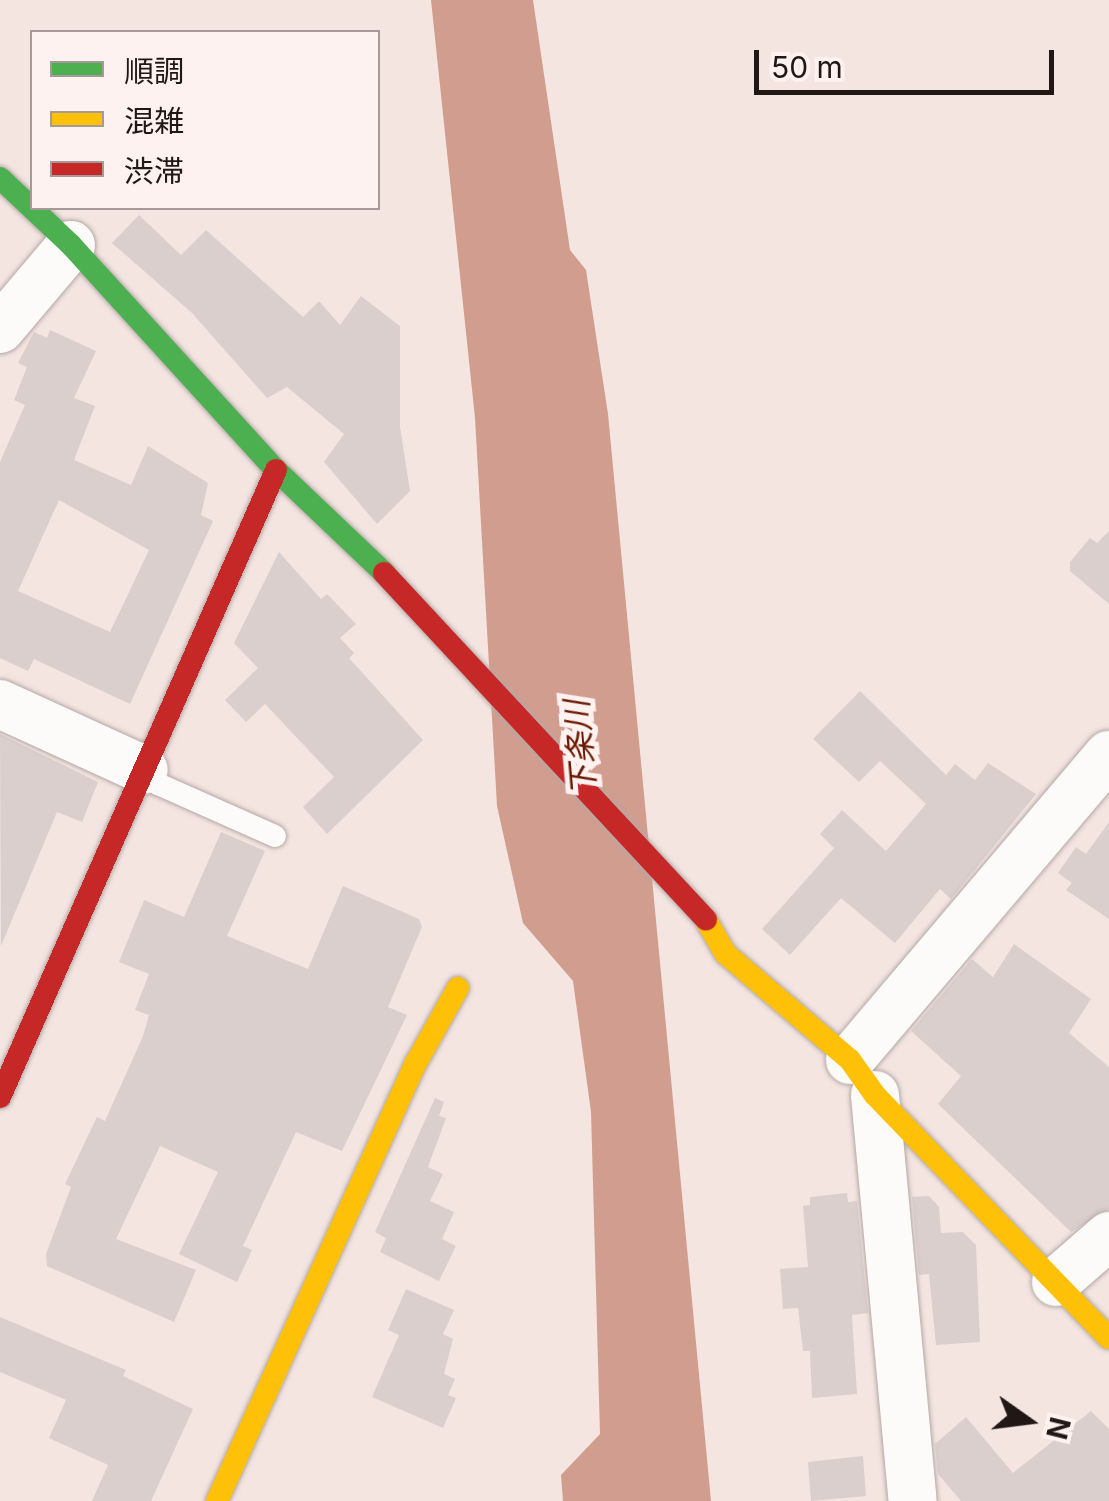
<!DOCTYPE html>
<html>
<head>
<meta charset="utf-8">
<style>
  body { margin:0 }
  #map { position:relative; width:1109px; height:1501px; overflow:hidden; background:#f4e5e1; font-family:Inter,"Noto Sans JP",sans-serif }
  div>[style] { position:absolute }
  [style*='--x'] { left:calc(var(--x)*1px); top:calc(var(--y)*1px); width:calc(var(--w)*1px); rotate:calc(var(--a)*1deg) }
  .water>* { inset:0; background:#d19d8f }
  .building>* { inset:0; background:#dacfcc }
  .roads { filter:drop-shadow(0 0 2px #b4a9a6) drop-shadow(0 0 2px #b4a9a6) }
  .lane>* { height:22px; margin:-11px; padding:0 11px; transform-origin:11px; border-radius:11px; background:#fdfbfa }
  .street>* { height:48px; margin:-24px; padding:0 24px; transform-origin:24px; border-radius:24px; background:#fdfbfa }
  .fast>* { height:22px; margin:-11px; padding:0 11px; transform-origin:11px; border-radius:11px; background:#4caf50 }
  .slow>* { height:22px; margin:-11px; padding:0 11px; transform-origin:11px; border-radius:11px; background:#ffc107 }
  .jam>* { height:22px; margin:-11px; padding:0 11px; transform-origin:11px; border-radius:11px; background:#c62828 }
  span { translate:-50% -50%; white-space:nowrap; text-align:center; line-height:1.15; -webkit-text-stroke:10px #fdf2ef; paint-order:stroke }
  .water-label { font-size:32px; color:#6b1903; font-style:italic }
  .legend { position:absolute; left:30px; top:30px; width:350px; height:180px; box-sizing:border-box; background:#fdf2ef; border:2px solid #a59a98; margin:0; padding:12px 18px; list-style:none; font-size:30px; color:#211715 }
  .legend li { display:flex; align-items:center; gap:20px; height:50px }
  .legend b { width:50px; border:2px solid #a59a98 }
  .north { position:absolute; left:979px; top:1371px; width:100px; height:100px; -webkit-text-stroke:8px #fdf2ef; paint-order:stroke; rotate:104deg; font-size:28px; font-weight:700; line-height:40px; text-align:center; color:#211715 }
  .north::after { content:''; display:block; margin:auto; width:35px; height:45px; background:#211715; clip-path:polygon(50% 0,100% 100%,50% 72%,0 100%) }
  .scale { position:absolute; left:754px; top:50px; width:300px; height:45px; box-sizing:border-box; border:5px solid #211715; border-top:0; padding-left:12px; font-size:30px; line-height:35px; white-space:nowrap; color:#211715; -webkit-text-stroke:8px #fdf2ef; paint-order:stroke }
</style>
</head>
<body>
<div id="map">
  <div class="water">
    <i style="clip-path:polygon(431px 0,533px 0,570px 250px,586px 270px,608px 414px,711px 1501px,563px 1501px,561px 1475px,600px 1434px,591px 1112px,573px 981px,523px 923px,497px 806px,475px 418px)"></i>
  </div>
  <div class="building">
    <i style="clip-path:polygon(139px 215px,181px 255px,206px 230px,303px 317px,319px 301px,340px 325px,361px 296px,400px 326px,400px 427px,410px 491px,377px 524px,324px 462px,344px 434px,287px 387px,267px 398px,192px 313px,112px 243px)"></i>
    <i style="clip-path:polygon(evenodd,50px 330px,96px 351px,74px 398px,95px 406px,74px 460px,131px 485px,148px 446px,208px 483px,201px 515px,213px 521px,130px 704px,34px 659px,28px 671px,0 658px,0 462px,25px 405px,14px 400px,27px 367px,18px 363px,34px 332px,47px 338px,50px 330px,59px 500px,149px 550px,110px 632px,18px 591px,59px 500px)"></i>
    <i style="clip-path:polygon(1109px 531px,1109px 604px,1070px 571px,1070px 562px,1090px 538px,1097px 543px)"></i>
    <i style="clip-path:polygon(279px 552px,321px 599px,327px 594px,356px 624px,340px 638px,354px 653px,349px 658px,423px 740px,327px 834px,303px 807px,334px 777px,265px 704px,246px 722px,225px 700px,258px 668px,234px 643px)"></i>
    <i style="clip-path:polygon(860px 691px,946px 775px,955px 764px,975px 780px,988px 763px,1036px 794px,951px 899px,940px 889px,895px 943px,841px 898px,790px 955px,762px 929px,834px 848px,820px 834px,842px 810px,886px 851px,926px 804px,880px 761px,859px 782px,813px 739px)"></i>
    <i style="clip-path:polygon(0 734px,98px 782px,82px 822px,57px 812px,1px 946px)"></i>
    <i style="clip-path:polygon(1109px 822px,1109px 919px,1066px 890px,1072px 883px,1058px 873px,1076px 847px,1086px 854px)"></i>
    <i style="clip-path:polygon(221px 832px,265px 851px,227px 936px,308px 969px,343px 886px,419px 919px,422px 927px,388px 1007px,407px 1015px,342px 1151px,296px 1132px,243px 1246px,252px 1250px,237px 1282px,179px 1254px,218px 1172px,160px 1146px,116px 1239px,196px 1270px,174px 1322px,47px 1266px,46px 1254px,71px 1187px,65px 1184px,97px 1117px,105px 1121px,143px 1036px,149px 1015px,135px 1010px,149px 974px,119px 962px,144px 900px,184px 917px)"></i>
    <i style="clip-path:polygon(1014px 944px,1091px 999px,1069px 1033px,1109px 1067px,1109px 1209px,1071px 1232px,938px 1104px,961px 1076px,911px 1031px,972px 959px,993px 977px)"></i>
    <i style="clip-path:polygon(435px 1098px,444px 1102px,439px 1116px,446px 1118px,428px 1167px,443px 1174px,430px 1201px,454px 1212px,442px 1239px,456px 1246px,439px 1281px,380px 1252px,386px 1238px,375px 1232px)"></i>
    <i style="clip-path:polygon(847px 1193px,848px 1202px,857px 1201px,868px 1313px,852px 1315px,857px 1394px,812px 1398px,810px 1351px,803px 1351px,798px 1308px,783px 1309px,780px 1269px,808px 1267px,803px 1206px,810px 1205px,810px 1197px)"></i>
    <i style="clip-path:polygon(929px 1196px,939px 1207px,941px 1233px,963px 1232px,976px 1245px,980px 1342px,936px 1345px,929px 1274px,919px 1275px,912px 1197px)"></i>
    <i style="clip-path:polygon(406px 1289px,454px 1310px,443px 1334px,453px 1339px,444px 1374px,455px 1379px,448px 1395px,456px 1398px,443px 1428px,372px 1397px,399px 1335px,388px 1330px)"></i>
    <i style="clip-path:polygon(0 1317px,126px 1370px,123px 1376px,193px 1409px,151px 1501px,92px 1501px,108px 1465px,49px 1438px,66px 1400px,0 1372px)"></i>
    <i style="clip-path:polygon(1091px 1411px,1109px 1429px,1109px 1501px,961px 1501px,938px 1474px,935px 1444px,966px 1417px,1013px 1473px)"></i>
    <i style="clip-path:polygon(863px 1456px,866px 1496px,811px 1501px,808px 1462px)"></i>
  </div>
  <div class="roads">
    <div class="lane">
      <i style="--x:146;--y:771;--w:18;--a:47"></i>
      <i style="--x:158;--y:784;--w:128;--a:24"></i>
    </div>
    <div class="street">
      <i style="--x:0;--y:329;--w:110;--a:-49.8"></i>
      <i style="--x:0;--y:704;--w:158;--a:24.6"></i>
      <i style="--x:850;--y:1060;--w:400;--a:-49.7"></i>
      <i style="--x:875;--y:1095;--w:408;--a:84.7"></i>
      <i style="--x:1056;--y:1282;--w:70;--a:-41"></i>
    </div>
    <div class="fast">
      <i style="--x:0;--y:178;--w:98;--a:43.3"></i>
      <i style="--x:71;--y:245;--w:304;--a:47.7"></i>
      <i style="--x:276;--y:470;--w:149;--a:43.6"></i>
    </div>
    <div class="slow">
      <i style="--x:706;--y:920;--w:39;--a:60"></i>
      <i style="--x:726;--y:954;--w:163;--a:40.5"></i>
      <i style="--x:850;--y:1060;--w:43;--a:54.5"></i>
      <i style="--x:875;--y:1095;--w:337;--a:46.1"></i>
      <i style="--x:217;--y:1501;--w:481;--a:-65.6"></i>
      <i style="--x:416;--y:1063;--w:86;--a:-60.8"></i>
    </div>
    <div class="jam">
      <i style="--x:384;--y:573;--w:473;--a:47.1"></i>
      <i style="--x:0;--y:1097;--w:685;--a:-66.24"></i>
    </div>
  </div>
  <div class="water-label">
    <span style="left:581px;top:748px;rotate:-95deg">下条川</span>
  </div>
  <ul class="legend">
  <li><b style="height:12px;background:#4caf50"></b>順調</li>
  <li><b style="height:12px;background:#ffc107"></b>混雑</li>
  <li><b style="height:12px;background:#c62828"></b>渋滞</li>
  </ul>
  <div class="north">N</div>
  <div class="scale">50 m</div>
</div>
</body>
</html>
